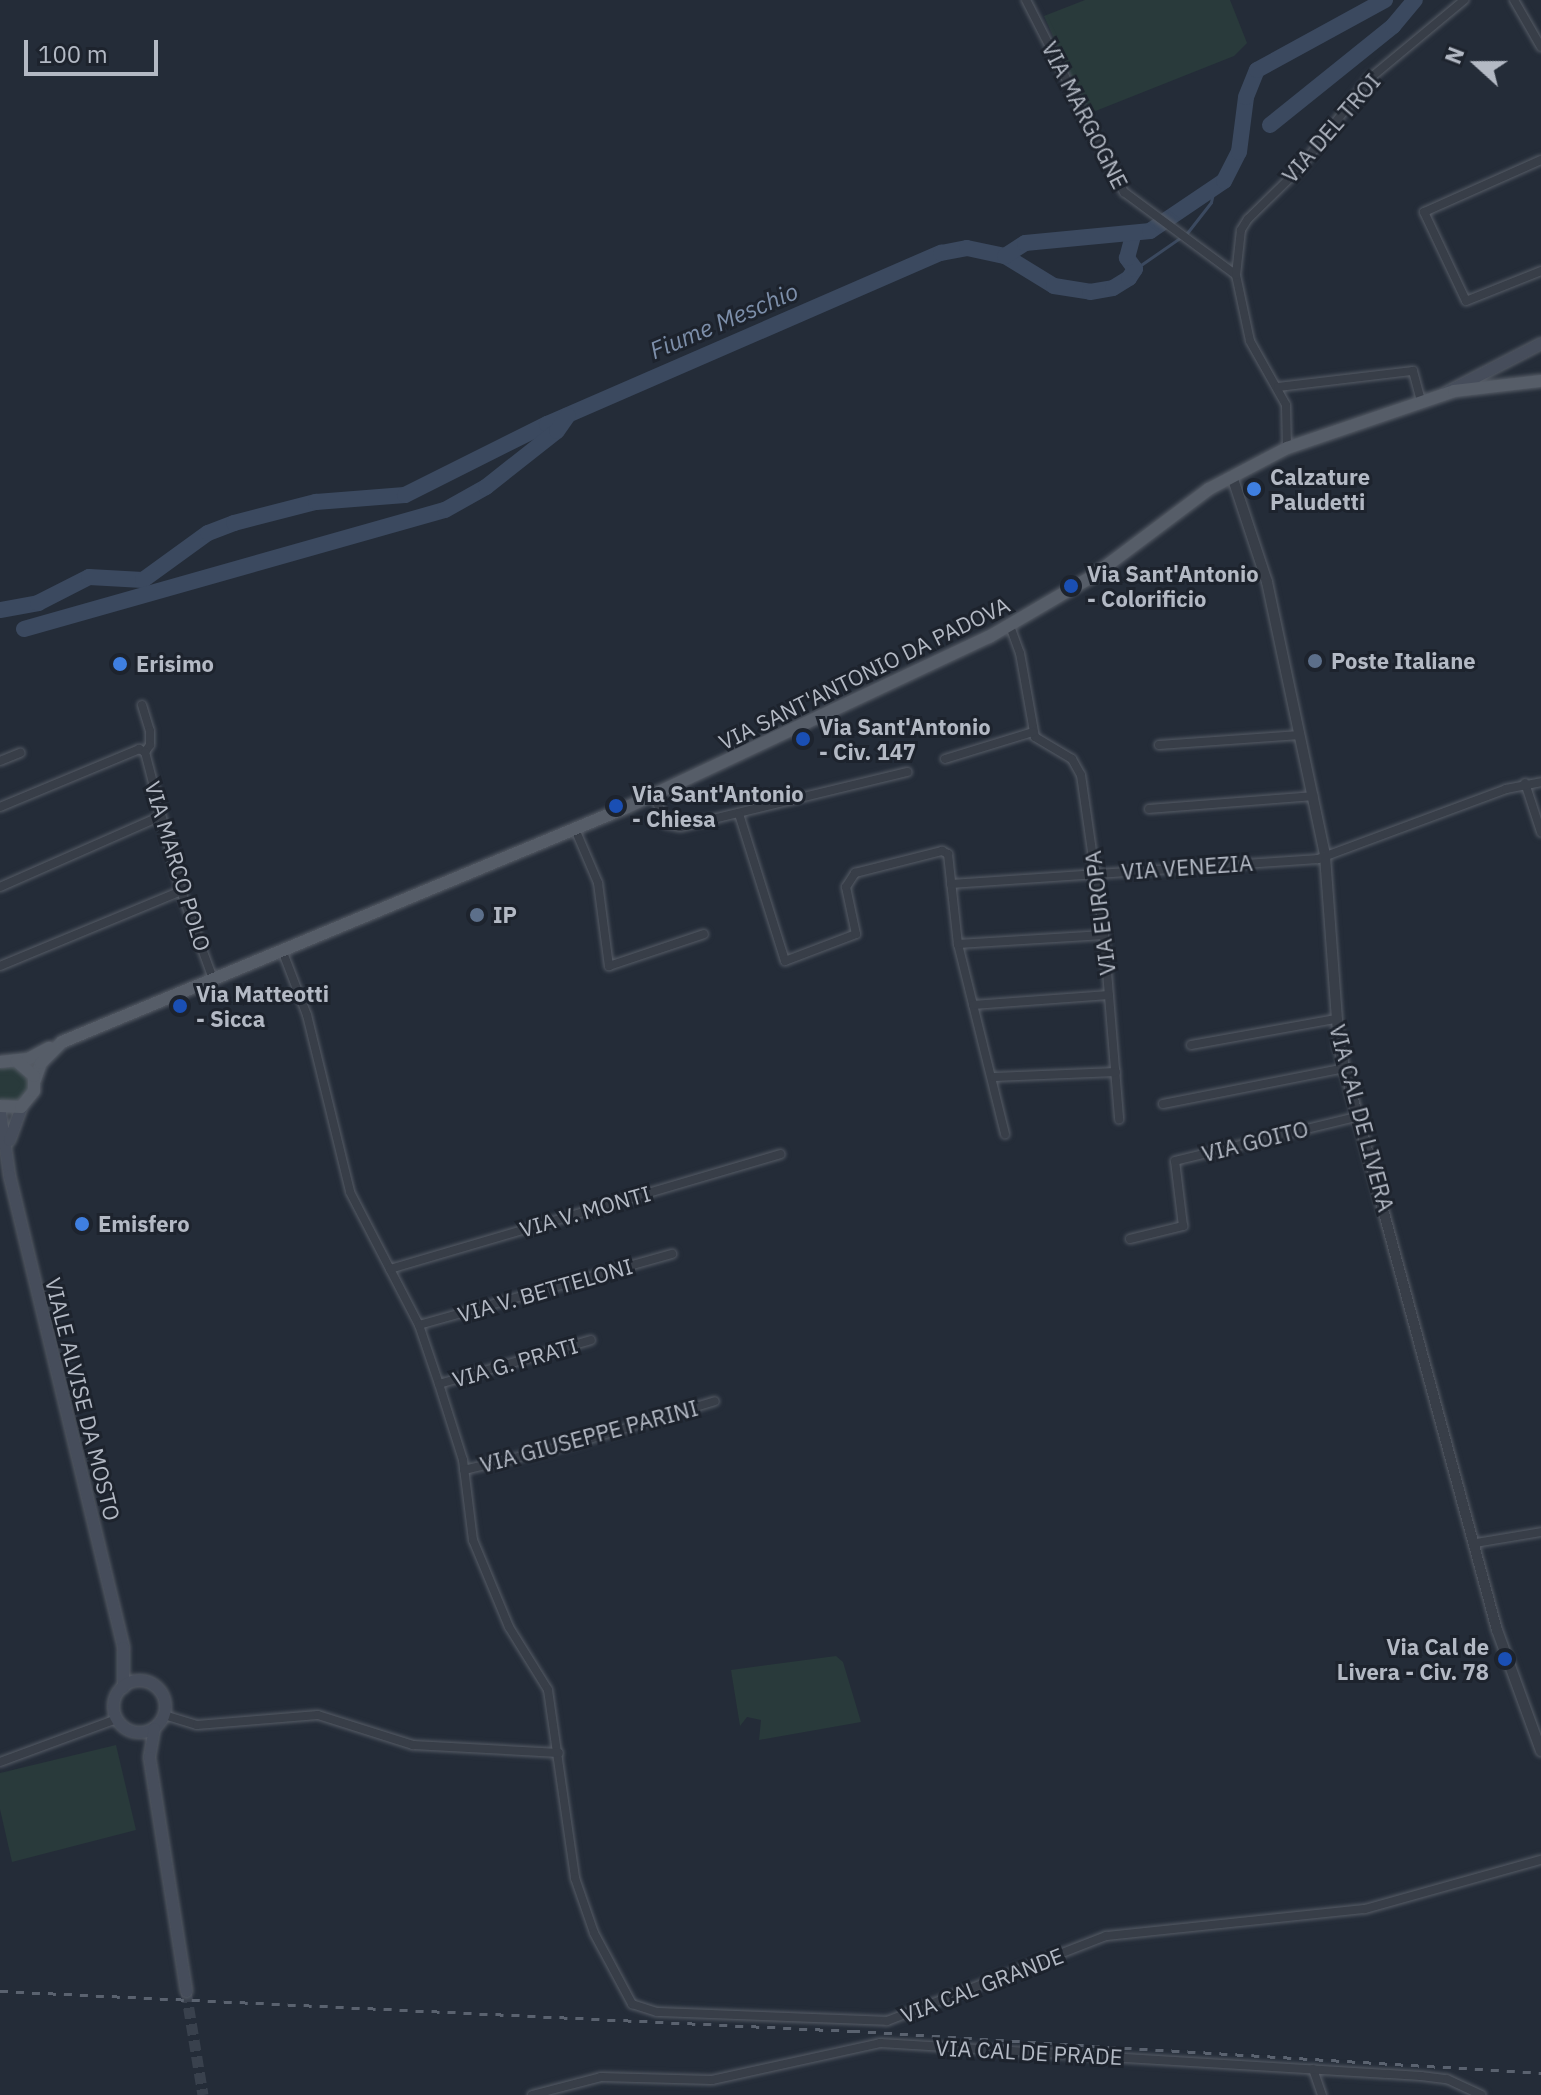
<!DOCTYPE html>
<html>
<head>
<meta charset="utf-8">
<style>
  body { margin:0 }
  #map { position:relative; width:1541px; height:2095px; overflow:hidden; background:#242c38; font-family:"IBM Plex Sans",sans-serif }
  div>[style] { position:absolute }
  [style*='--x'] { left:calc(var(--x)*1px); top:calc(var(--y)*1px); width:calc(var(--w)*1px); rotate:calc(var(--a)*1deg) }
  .green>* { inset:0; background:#293a3b }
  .stream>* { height:3px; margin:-1.5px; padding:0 1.5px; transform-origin:1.5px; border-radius:1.5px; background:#3b495f }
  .river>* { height:16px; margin:-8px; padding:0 8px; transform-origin:8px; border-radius:8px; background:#3b495f }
  .secondary-tunnel>* { height:11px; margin-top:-5.5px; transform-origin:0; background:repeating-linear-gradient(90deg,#39414d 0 11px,transparent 0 16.5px) }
  .roads { filter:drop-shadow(0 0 2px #565c66) drop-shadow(0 0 2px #565c66) }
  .minor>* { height:8px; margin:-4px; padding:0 4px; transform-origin:4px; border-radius:4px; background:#383e48 }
  .tertiary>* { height:10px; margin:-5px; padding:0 5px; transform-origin:5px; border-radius:5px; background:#383e48 }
  .secondary>* { height:11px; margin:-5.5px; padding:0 5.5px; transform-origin:5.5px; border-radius:5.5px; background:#464d5b }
  .secondary>.ring { margin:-5.5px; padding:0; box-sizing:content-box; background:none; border:11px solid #464d5b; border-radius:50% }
  .primary>* { height:12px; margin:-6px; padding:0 6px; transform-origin:6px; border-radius:6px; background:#565d68 }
  .rail>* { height:3px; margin-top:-1.5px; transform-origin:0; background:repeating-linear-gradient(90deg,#5a626f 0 8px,transparent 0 16px) }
  .dots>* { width:22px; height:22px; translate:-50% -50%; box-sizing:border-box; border:4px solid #1d232d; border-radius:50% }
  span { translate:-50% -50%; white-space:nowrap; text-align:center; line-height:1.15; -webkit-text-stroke:6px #1d232d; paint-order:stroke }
  .street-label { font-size:22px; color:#b3b9c4 }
  .poi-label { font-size:22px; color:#b3b9c4; font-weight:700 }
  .left { translate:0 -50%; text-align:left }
  .right { translate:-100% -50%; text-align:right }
  .water-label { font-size:24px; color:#7d8faa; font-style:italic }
  .north { position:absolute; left:1437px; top:24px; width:80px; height:80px; -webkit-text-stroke:6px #1d232d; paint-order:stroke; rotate:291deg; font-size:22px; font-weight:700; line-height:32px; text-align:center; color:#b3b9c4 }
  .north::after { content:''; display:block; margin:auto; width:28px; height:36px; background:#b3b9c4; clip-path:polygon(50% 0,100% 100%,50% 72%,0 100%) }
  .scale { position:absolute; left:24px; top:40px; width:134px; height:36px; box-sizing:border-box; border:4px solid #b3b9c4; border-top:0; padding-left:10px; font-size:24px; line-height:28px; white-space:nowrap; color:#b3b9c4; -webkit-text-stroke:6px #1d232d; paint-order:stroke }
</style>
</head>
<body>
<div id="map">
  <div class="green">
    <i style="clip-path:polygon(1085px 0,1230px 0,1247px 43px,1234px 56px,1088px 114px,1044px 16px)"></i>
    <i style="clip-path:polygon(14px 1065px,29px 1077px,29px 1091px,21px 1101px,0 1101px,0 1068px)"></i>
    <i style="clip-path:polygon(836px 1656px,843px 1662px,861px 1722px,759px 1740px,761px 1720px,747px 1717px,740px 1726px,731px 1670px)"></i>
    <i style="clip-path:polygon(116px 1745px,136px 1830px,12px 1862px,0 1809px,0 1773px)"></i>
  </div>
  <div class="stream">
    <i style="--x:1135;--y:269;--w:63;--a:-34.7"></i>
    <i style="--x:1187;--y:233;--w:39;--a:-52"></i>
    <i style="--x:1211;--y:202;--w:9;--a:-77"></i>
  </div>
  <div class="river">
    <i style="--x:1270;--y:125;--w:158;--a:-38.8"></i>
    <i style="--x:1393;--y:26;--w:34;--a:-50"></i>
    <i style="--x:1005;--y:256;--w:57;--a:31.5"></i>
    <i style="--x:1054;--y:286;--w:36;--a:9"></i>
    <i style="--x:1090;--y:292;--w:23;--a:-10"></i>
    <i style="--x:1113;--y:288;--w:19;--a:-32"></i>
    <i style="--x:1129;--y:278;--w:11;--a:-56"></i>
    <i style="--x:1135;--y:269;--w:14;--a:-126"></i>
    <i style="--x:1127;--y:258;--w:24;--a:-75"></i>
    <i style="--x:0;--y:610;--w:39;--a:-10"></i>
    <i style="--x:38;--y:603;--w:57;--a:-27"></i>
    <i style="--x:89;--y:577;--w:54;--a:3.2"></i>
    <i style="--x:143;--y:580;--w:80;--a:-35.9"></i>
    <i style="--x:208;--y:533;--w:28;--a:-21"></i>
    <i style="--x:234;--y:523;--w:85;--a:-14.4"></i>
    <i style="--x:316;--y:502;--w:89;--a:-4.5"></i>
    <i style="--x:405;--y:495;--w:159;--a:-26.6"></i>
    <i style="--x:547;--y:424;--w:430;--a:-23.5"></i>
    <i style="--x:941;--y:253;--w:26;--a:-11"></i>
    <i style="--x:967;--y:248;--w:39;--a:12"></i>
    <i style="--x:1005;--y:256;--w:24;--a:-33"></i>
    <i style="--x:1025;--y:243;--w:126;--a:-5.5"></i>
    <i style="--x:1150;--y:231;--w:89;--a:-34"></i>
    <i style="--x:1224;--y:181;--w:33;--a:-63"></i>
    <i style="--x:1239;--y:152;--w:55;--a:-82.7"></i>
    <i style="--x:1246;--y:97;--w:29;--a:-68"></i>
    <i style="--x:1257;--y:70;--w:146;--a:-28.7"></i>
    <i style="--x:24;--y:629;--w:437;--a:-15.8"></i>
    <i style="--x:445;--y:510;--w:47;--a:-29.3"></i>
    <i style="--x:486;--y:487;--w:90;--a:-38.3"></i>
    <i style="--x:557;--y:431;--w:19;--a:-55"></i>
  </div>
  <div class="secondary-tunnel">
    <i style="--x:186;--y:1991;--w:105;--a:80.7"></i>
  </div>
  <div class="roads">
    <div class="minor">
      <i style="--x:1026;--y:0;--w:216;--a:63"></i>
      <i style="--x:1124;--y:192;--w:139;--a:36.5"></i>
      <i style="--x:1236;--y:275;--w:67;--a:78"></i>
      <i style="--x:1250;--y:341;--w:73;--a:60.6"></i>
      <i style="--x:1286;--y:405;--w:43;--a:88.7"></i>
      <i style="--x:1514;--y:0;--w:54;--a:60.1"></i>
      <i style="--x:1541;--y:160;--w:128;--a:156"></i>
      <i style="--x:1424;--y:212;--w:98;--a:64.7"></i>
      <i style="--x:1466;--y:301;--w:81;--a:-21.8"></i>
      <i style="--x:1236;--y:275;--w:45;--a:-83.7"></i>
      <i style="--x:1241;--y:230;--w:13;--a:-58"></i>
      <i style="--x:1248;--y:219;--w:73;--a:-44.4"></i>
      <i style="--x:1300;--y:168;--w:113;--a:-52.2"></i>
      <i style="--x:1369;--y:79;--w:124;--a:-39.7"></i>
      <i style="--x:1278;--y:387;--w:136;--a:-6.8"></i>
      <i style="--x:1413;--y:371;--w:31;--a:75"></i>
      <i style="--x:1010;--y:626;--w:29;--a:70"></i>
      <i style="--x:1020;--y:653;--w:85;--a:79.9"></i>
      <i style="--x:1035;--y:737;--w:43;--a:30.7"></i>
      <i style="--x:1072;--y:759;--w:18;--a:61"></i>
      <i style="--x:1081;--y:775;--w:162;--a:81.8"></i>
      <i style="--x:1104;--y:935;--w:185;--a:85.3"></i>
      <i style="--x:142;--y:705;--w:27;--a:73"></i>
      <i style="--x:150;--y:731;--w:14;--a:90"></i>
      <i style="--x:150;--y:745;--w:9;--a:126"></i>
      <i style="--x:1159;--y:745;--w:141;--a:-4.1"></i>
      <i style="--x:945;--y:759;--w:92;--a:-17.1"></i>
      <i style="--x:0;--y:761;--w:22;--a:-22"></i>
      <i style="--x:1525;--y:783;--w:52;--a:71.9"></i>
      <i style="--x:654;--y:795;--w:31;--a:68"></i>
      <i style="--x:666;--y:824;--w:14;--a:12"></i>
      <i style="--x:680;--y:827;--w:234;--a:-13.6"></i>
      <i style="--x:0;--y:807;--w:151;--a:-22.6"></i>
      <i style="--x:139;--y:749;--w:7;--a:27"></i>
      <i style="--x:145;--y:752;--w:144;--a:75.5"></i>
      <i style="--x:181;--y:891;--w:94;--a:70"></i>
      <i style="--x:1149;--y:809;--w:165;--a:-4.5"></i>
      <i style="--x:739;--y:814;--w:154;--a:72.6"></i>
      <i style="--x:785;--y:961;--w:76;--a:-20.8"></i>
      <i style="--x:856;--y:934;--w:48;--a:-102"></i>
      <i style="--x:846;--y:887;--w:17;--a:-57"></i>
      <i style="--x:855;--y:873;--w:90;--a:-14.2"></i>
      <i style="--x:942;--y:851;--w:7;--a:27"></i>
      <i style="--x:948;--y:854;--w:91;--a:83.7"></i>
      <i style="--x:958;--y:944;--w:196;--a:76.1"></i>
      <i style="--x:575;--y:829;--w:59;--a:66.9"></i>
      <i style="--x:598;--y:883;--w:84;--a:82.5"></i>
      <i style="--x:609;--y:966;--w:100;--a:-18.6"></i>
      <i style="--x:951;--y:884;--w:368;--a:-3.9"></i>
      <i style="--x:1318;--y:859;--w:201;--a:-20.4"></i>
      <i style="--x:1506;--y:789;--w:36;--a:-11"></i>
      <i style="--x:0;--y:887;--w:176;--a:-23.8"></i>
      <i style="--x:958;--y:944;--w:146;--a:-3.5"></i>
      <i style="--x:282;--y:950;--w:70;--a:69"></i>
      <i style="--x:307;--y:1015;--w:182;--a:76.3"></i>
      <i style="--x:350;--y:1192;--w:150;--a:62.6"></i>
      <i style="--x:419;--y:1325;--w:62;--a:71.3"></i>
      <i style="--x:439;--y:1384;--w:80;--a:72.5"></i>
      <i style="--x:463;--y:1460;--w:81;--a:82.9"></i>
      <i style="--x:473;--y:1540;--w:94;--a:67.5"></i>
      <i style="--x:509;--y:1627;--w:74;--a:58.2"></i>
      <i style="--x:548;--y:1690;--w:190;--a:81.8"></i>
      <i style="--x:575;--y:1878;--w:58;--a:70.9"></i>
      <i style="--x:594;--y:1933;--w:81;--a:61.8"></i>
      <i style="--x:632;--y:2004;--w:26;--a:18"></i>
      <i style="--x:657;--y:2012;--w:230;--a:2.2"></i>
      <i style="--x:887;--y:2021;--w:235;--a:-21.2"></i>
      <i style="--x:1106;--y:1936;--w:260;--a:-6"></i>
      <i style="--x:1365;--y:1909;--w:183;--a:-15.6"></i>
      <i style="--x:0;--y:966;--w:196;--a:-22.5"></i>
      <i style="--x:973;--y:1005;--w:136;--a:-4.2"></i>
      <i style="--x:1191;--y:1045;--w:146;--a:-10.2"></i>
      <i style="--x:994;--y:1077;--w:122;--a:-2.3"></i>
      <i style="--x:1163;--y:1104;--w:185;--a:-11.2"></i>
      <i style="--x:1130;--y:1239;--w:55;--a:-13.8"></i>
      <i style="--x:1183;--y:1226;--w:65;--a:-97"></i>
      <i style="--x:1175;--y:1161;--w:189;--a:-13.7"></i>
      <i style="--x:390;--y:1269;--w:407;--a:-16.4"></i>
      <i style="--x:419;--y:1325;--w:263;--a:-15.7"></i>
      <i style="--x:439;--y:1384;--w:158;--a:-16.1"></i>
      <i style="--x:464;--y:1470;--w:112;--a:-13.4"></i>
      <i style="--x:573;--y:1444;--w:148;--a:-16.8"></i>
      <i style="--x:1476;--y:1543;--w:66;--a:-9.6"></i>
      <i style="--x:164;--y:1715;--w:34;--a:17"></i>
      <i style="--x:197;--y:1725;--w:121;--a:-4.7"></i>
      <i style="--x:318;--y:1715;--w:100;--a:17.5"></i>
      <i style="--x:413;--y:1745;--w:146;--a:3.1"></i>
      <i style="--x:0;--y:1762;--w:125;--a:-20.2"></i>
      <i style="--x:1313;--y:2069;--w:28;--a:71"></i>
      <i style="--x:532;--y:2095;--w:71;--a:-14.6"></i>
      <i style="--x:601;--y:2077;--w:111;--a:1.5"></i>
      <i style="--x:712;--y:2080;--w:172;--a:-12.4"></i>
      <i style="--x:880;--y:2043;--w:542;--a:3.49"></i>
      <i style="--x:1421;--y:2076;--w:26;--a:7"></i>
      <i style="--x:1447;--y:2079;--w:38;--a:25"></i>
    </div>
    <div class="tertiary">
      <i style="--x:1232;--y:476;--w:112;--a:71.7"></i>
      <i style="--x:1267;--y:582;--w:280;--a:78"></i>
      <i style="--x:1325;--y:856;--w:192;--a:85.8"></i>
      <i style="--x:1339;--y:1047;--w:604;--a:74.84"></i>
      <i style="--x:1497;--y:1630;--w:129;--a:70"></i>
    </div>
    <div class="secondary">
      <i style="--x:1446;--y:392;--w:107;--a:-27.3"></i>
      <i style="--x:0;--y:1113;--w:63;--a:81.7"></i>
      <i style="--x:9;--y:1175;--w:486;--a:76.4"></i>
      <i style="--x:123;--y:1647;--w:40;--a:90"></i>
      <i style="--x:9;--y:1140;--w:35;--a:-70"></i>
      <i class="ring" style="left:113px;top:1680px;width:41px;height:41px"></i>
      <i style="--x:154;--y:1728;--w:29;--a:100"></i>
      <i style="--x:149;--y:1757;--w:237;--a:81"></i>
    </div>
    <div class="primary">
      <i style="--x:0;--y:1062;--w:28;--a:-6"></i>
      <i style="--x:28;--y:1059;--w:24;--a:-28"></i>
      <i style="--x:35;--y:1080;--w:18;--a:-71"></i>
      <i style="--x:41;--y:1063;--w:30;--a:-45"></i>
      <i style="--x:62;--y:1042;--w:610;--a:-22.57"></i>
      <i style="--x:625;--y:808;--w:402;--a:-25.2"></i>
      <i style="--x:989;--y:637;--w:121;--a:-30.4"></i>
      <i style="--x:1093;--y:576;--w:145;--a:-36.9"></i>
      <i style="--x:1209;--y:489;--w:88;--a:-27.7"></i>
      <i style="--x:1287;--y:448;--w:176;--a:-18.8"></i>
      <i style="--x:1454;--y:391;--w:88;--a:-6.6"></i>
      <i style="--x:0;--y:1106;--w:21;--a:3"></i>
      <i style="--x:21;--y:1107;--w:21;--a:-51"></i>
      <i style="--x:34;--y:1091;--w:15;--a:-90"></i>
      <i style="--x:34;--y:1076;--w:23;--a:-139"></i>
    </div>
  </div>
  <div class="rail">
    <i style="--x:0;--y:1991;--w:853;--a:2.69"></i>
    <i style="--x:852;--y:2031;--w:690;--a:3.49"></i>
  </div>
  <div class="dots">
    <i style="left:1254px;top:489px;background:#3f7fe0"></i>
    <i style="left:1071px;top:586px;background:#1a4fb4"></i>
    <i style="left:1315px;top:661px;background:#5c6f8a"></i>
    <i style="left:120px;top:664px;background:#3f7fe0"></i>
    <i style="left:803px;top:739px;background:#1a4fb4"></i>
    <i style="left:616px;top:806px;background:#1a4fb4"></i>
    <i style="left:477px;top:915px;background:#5c6f8a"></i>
    <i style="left:180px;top:1006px;background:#1a4fb4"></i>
    <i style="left:82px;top:1224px;background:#3f7fe0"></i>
    <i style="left:1505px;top:1659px;background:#1a4fb4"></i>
  </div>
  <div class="street-label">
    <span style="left:1085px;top:115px;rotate:63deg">VIA MARGOGNE</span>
    <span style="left:1331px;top:128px;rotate:-49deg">VIA DEL TROI</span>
    <span style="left:864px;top:673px;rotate:-26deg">VIA SANT'ANTONIO DA PADOVA</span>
    <span style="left:178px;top:866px;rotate:73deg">VIA MARCO POLO</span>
    <span style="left:1187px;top:867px;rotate:-4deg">VIA VENEZIA</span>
    <span style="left:1100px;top:913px;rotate:-97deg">VIA EUROPA</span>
    <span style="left:1362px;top:1118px;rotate:75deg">VIA CAL DE LIVERA</span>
    <span style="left:1255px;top:1141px;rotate:-14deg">VIA GOITO</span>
    <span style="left:585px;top:1211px;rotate:-16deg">VIA V. MONTI</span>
    <span style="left:545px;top:1290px;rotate:-16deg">VIA V. BETTELONI</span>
    <span style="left:515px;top:1362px;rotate:-16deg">VIA G. PRATI</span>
    <span style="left:83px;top:1399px;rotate:76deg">VIALE ALVISE DA MOSTO</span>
    <span style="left:589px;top:1436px;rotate:-15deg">VIA GIUSEPPE PARINI</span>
    <span style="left:982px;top:1985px;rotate:-21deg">VIA CAL GRANDE</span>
    <span style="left:1029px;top:2052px;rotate:3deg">VIA CAL DE PRADE</span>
  </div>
  <div class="poi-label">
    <span class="left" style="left:1270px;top:489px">Calzature<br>Paludetti</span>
    <span class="left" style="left:1087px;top:586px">Via Sant'Antonio<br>- Colorificio</span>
    <span class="left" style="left:1331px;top:661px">Poste Italiane</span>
    <span class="left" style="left:136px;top:664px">Erisimo</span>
    <span class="left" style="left:819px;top:739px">Via Sant'Antonio<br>- Civ. 147</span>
    <span class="left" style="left:632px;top:806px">Via Sant'Antonio<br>- Chiesa</span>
    <span class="left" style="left:493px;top:915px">IP</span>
    <span class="left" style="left:196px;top:1006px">Via Matteotti<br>- Sicca</span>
    <span class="left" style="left:98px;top:1224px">Emisfero</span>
    <span class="right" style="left:1489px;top:1659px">Via Cal de<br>Livera - Civ. 78</span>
  </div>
  <div class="water-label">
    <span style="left:724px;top:321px;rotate:-23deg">Fiume Meschio</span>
  </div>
  <div class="north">N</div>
  <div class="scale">100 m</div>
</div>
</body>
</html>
